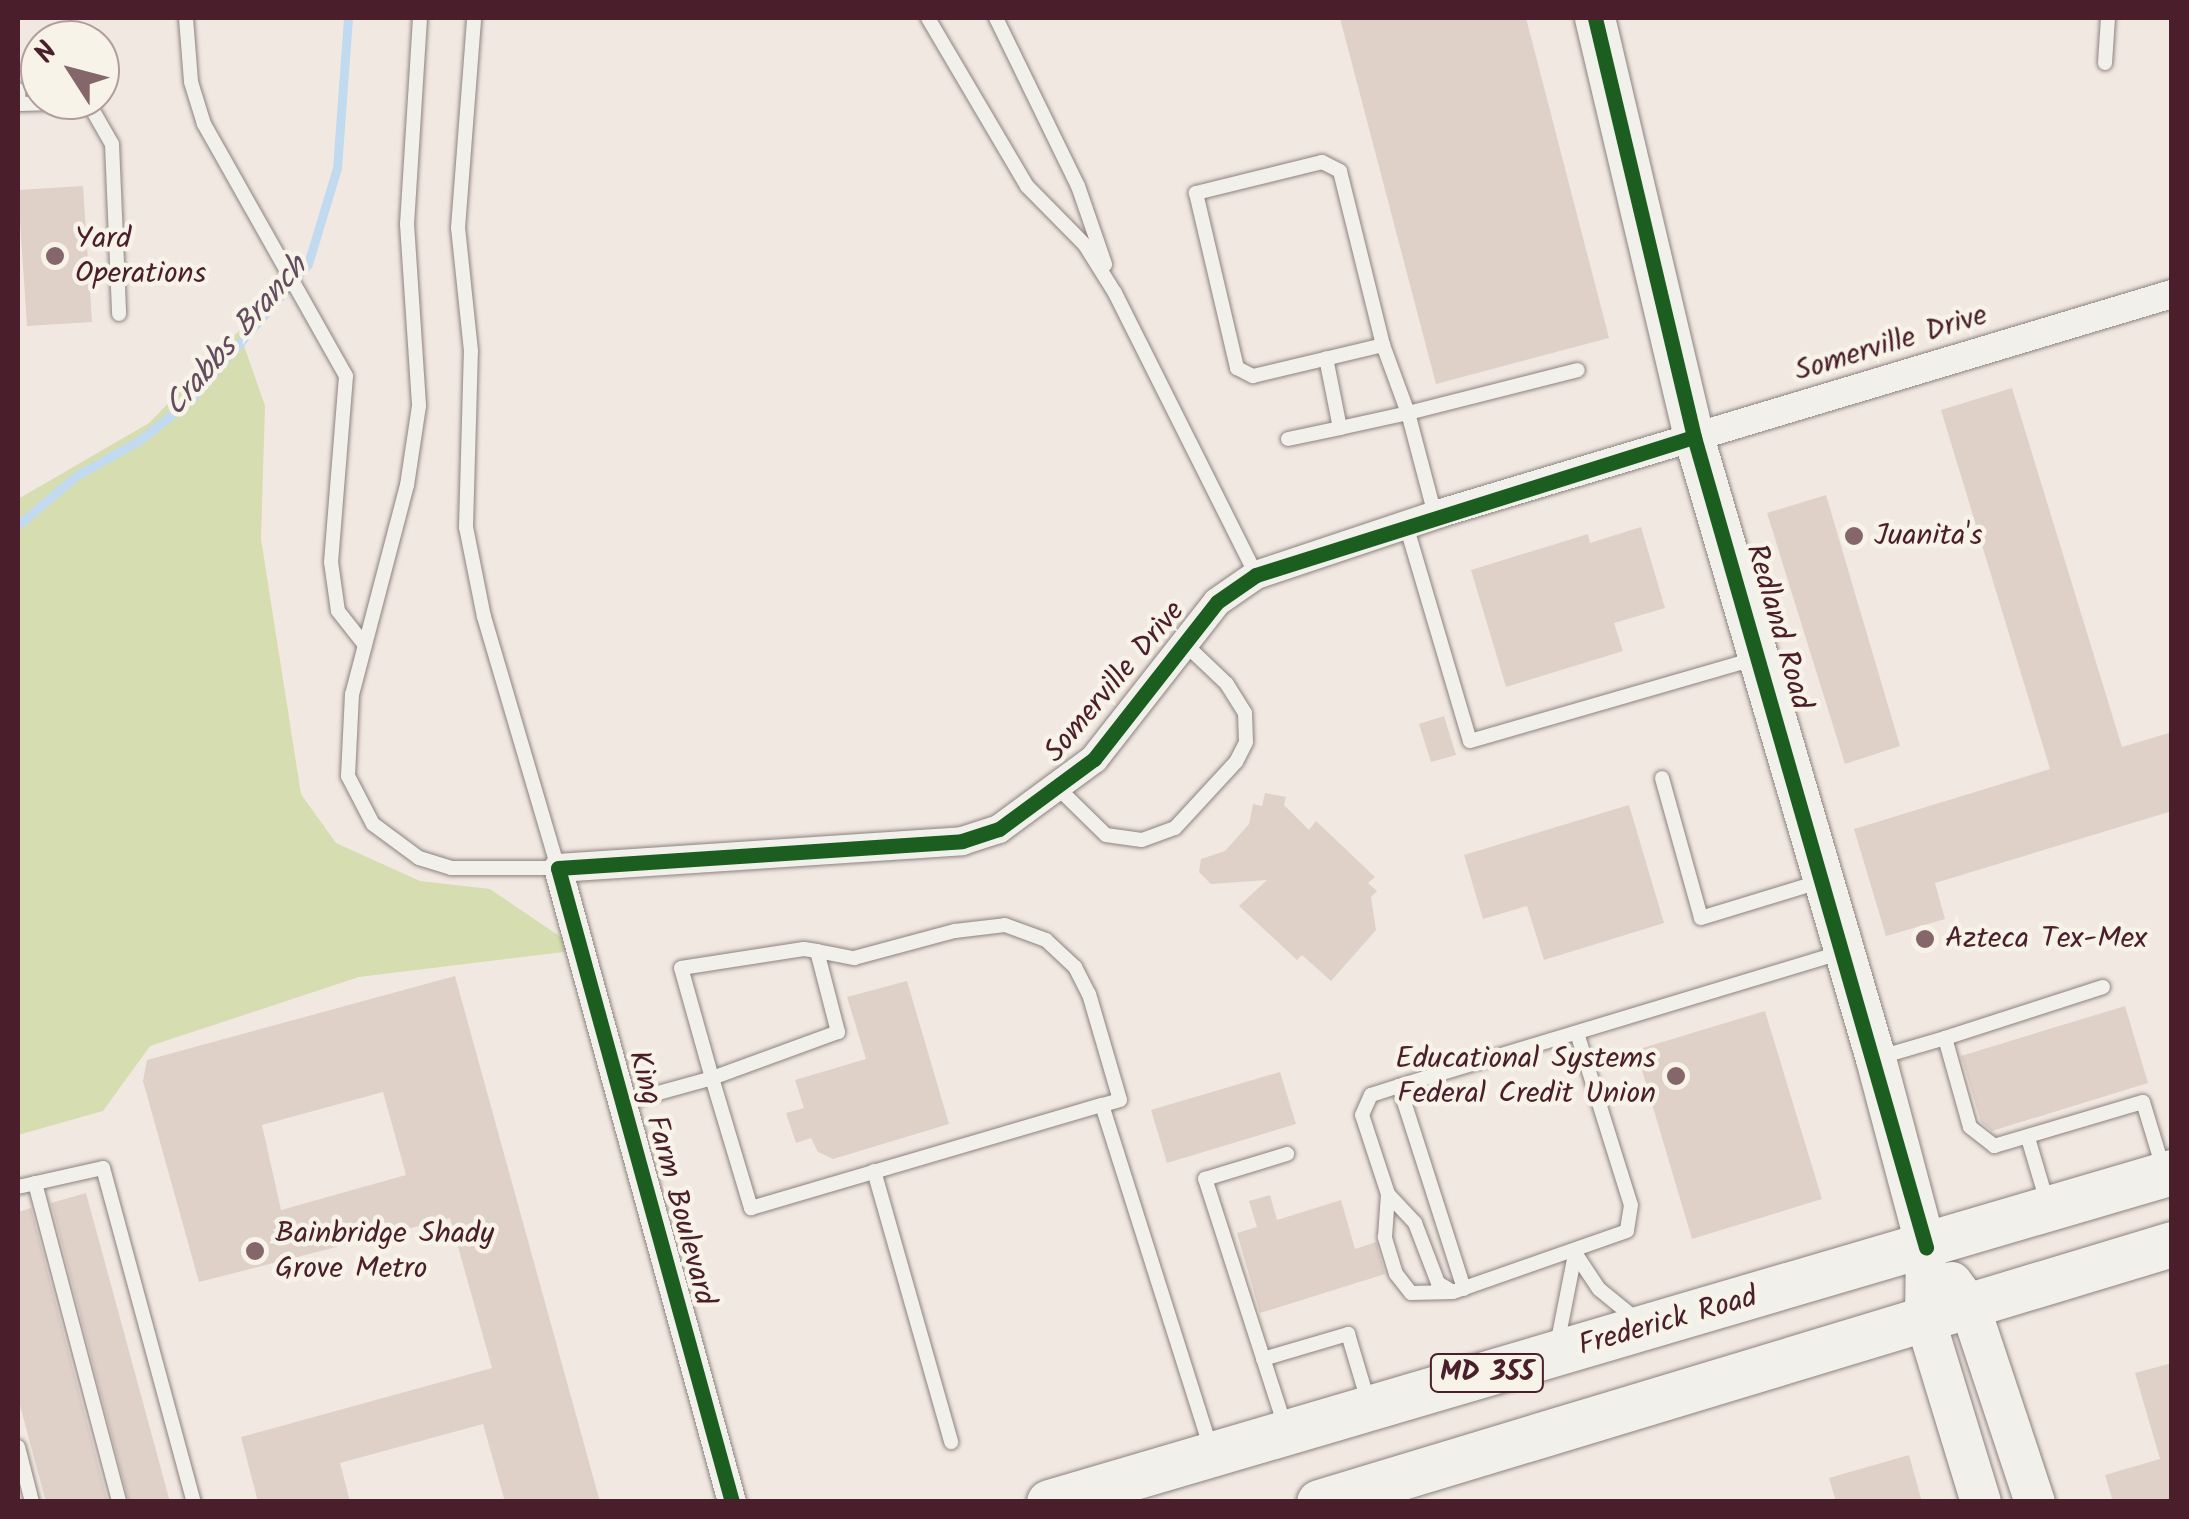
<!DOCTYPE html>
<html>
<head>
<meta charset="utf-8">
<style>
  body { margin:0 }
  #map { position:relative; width:2189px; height:1519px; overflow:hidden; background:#f1e9e1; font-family:Kalam,sans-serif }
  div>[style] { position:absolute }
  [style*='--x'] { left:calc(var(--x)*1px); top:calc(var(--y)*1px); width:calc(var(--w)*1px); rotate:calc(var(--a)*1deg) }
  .green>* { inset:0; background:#d6ddb0 }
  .stream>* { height:9px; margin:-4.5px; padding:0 4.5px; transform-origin:4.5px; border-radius:4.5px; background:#c2daf0 }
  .building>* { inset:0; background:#dfd0c8 }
  .roads { filter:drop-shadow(0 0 2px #8d8280) drop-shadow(0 0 2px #8d8280) }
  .service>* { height:14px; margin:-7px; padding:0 7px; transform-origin:7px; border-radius:7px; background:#f2f0eb }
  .minor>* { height:28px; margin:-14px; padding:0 14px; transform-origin:14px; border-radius:14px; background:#f2f0eb }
  .secondary>* { height:40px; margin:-20px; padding:0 20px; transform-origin:20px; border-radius:20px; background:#f2f0eb }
  .primary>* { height:45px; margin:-22.5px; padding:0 22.5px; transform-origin:22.5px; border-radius:22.5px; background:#f2f0eb }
  .cycleway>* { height:15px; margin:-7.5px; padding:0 7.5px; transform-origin:7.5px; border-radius:7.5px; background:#1b5e20 }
  .dots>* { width:28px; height:28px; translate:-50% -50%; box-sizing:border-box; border:5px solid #f7f3e8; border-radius:50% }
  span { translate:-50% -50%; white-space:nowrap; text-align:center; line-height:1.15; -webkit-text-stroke:9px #f7f3e8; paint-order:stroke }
  .shield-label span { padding:2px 8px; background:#f7f3e8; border:2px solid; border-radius:8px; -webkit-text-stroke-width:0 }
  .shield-label { font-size:28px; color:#4a1f2b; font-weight:700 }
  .poi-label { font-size:30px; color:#4a1f2b }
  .left { translate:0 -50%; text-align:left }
  .right { translate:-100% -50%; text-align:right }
  .street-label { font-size:30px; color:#4a1f2b }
  .water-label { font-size:32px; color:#634c5e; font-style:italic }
  .frame { position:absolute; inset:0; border:20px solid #4a1f2b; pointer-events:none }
  .north { position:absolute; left:20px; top:20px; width:100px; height:100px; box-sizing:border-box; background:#f7f3e8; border:2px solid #b29e9c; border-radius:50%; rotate:306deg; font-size:28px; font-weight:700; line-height:40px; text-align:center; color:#4a1f2b }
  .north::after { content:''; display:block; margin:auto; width:35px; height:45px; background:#84666b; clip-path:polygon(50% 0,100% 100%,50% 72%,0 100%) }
</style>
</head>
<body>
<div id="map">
  <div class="green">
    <i style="clip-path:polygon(239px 331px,265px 406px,261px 539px,301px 794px,336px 843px,420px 881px,490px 889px,580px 950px,359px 977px,150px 1046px,103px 1111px,18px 1135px,18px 499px,149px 423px)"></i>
  </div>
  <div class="stream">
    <i style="--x:18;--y:525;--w:76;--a:-40.2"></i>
    <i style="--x:76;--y:476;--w:73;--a:-29.4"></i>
    <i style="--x:140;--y:440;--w:67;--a:-38.9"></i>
    <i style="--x:192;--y:398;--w:177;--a:-49.1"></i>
    <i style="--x:308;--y:264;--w:100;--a:-73.2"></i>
    <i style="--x:337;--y:168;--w:150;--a:-85.8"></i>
  </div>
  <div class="building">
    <i style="clip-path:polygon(1340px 18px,1526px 18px,1609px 338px,1436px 384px)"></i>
    <i style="clip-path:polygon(83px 186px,92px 322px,27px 326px,18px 190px)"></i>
    <i style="clip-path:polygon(2012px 388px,2122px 747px,2172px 732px,2172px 811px,1935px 883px,1945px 919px,1886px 936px,1854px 829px,2050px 769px,1941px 410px)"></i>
    <i style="clip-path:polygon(1826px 495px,1900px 746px,1845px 764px,1767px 513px)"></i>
    <i style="clip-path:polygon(1641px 527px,1665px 608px,1614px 623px,1623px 651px,1506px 687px,1471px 570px,1588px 534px,1590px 543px)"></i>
    <i style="clip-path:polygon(1444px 716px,1456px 755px,1431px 762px,1419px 724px)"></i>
    <i style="clip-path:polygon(1265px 793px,1286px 797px,1284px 805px,1309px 830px,1316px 821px,1375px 877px,1368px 883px,1377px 891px,1371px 897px,1376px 930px,1331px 981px,1302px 955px,1297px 960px,1239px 906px,1267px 880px,1211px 884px,1199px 872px,1201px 859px,1225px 851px,1249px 824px,1253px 804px,1262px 806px)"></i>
    <i style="clip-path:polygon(1629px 805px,1664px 923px,1544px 960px,1527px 906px,1483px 919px,1464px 855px)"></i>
    <i style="clip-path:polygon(evenodd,455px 976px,600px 1502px,505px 1502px,483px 1424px,340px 1463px,350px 1502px,258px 1502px,241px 1437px,492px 1368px,450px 1218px,199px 1282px,143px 1081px,147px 1060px,455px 976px,383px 1092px,406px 1175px,281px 1210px,262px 1125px,383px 1092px)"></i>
    <i style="clip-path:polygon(907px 981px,949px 1124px,833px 1159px,818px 1152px,811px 1138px,796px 1143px,786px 1113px,804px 1108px,795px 1080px,866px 1059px,847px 997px)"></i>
    <i style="clip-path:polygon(2125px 1006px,2148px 1083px,1992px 1131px,1981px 1122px,1961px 1056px)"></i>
    <i style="clip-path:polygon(1765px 1011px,1822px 1199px,1692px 1239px,1636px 1050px)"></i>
    <i style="clip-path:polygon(1280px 1072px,1296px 1124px,1167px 1163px,1151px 1110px)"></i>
    <i style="clip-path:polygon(86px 1193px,170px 1502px,129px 1502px,51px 1203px)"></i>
    <i style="clip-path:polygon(1270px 1195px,1277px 1220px,1341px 1200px,1355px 1249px,1376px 1242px,1385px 1274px,1260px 1313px,1237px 1233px,1257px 1227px,1249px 1201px)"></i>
    <i style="clip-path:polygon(31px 1208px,108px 1502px,46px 1502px,18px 1398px,18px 1212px)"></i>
    <i style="clip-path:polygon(2172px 1363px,2172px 1502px,2113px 1502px,2105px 1475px,2160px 1459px,2135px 1373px)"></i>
    <i style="clip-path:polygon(1909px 1455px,1922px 1502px,1836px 1502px,1829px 1478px)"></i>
  </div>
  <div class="roads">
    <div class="service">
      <i style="--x:186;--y:18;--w:64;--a:85.5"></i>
      <i style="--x:191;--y:82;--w:44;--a:72.8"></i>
      <i style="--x:204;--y:124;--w:289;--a:60.6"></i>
      <i style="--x:346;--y:376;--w:187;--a:94.6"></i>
      <i style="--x:331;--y:562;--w:49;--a:81.9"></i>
      <i style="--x:338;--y:611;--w:42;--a:51.8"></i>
      <i style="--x:420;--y:18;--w:206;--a:93.6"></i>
      <i style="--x:407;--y:224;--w:182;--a:86.2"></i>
      <i style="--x:419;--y:406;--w:80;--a:98.6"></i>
      <i style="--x:407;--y:485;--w:216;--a:104.7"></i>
      <i style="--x:352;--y:694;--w:82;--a:92.8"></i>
      <i style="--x:348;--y:776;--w:54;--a:62.5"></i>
      <i style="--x:373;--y:824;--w:57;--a:36.5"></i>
      <i style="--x:419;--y:858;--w:34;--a:17"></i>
      <i style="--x:451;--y:868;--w:107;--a:0"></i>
      <i style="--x:558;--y:868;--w:262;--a:-106.4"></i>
      <i style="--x:484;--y:617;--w:92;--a:-101.3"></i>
      <i style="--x:466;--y:527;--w:176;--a:-88.4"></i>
      <i style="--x:471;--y:351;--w:124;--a:-96"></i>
      <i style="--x:458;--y:228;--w:211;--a:-85.6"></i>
      <i style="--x:928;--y:18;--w:195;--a:59.5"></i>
      <i style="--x:1027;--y:186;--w:83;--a:45.5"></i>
      <i style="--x:1085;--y:245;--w:57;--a:58"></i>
      <i style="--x:1115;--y:293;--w:315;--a:63.4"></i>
      <i style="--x:996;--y:18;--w:187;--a:64"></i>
      <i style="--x:1078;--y:186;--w:83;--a:70.9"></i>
      <i style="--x:2105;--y:63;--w:45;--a:-86.2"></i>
      <i style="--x:18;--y:90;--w:14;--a:86"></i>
      <i style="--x:19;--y:104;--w:69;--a:-1.7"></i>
      <i style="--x:88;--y:102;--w:48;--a:60.3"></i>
      <i style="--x:112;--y:144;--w:170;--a:87.6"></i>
      <i style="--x:1340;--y:428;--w:70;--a:-12.4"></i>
      <i style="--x:1408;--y:413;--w:72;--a:-110.2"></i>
      <i style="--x:1383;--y:345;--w:179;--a:-103.9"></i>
      <i style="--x:1340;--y:171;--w:20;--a:-153"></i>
      <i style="--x:1322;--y:162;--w:130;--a:166.2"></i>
      <i style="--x:1196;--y:193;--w:180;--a:76.8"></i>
      <i style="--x:1237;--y:368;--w:18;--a:27"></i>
      <i style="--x:1253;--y:376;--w:134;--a:-13.4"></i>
      <i style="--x:1288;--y:439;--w:53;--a:-11.9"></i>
      <i style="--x:1340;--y:428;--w:71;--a:-101.3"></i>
      <i style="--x:1435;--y:515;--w:106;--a:-104.8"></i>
      <i style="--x:1408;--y:413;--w:175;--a:-14.2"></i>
      <i style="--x:1406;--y:525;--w:225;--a:73.5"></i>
      <i style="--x:1470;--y:741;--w:299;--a:-16.1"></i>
      <i style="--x:1662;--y:778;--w:145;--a:74.4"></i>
      <i style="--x:1701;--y:918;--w:123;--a:-17"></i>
      <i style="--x:1060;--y:790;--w:64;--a:44.4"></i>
      <i style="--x:1106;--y:835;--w:36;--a:8"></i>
      <i style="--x:1142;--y:840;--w:35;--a:-20"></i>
      <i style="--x:1175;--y:828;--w:90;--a:-47.3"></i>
      <i style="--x:1236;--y:762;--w:22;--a:-63"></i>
      <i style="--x:1246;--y:742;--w:29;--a:-92"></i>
      <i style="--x:1245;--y:713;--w:34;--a:-122"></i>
      <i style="--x:1227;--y:684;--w:59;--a:-136.4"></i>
      <i style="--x:817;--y:951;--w:84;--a:75.5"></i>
      <i style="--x:838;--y:1032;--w:134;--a:159.9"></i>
      <i style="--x:712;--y:1078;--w:114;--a:-105.7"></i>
      <i style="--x:681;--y:968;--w:124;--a:-8.8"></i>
      <i style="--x:804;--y:949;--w:13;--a:9"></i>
      <i style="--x:817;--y:951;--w:38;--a:11"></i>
      <i style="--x:854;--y:958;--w:105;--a:-15"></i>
      <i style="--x:955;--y:931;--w:50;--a:-6.8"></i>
      <i style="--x:1005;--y:925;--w:44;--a:20.1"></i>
      <i style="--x:1046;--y:940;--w:40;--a:43"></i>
      <i style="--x:1075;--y:967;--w:30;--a:63"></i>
      <i style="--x:1089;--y:994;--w:110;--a:73.7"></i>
      <i style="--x:1120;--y:1100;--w:19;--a:164"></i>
      <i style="--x:1577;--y:1033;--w:180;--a:72.6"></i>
      <i style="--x:1631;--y:1205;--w:26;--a:99"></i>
      <i style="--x:1627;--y:1231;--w:184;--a:160.7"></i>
      <i style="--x:1453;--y:1292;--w:42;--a:178.6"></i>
      <i style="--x:1411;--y:1293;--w:24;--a:-128"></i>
      <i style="--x:1396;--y:1274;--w:39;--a:-107"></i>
      <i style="--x:1385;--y:1237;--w:43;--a:-86"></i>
      <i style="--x:1388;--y:1194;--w:83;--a:-108.2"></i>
      <i style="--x:1362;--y:1115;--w:22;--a:-66"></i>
      <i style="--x:1371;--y:1095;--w:29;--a:-18"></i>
      <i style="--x:1399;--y:1086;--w:460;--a:-16.8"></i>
      <i style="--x:1945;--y:1038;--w:166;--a:-17.9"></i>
      <i style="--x:1877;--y:1058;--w:71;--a:-16.4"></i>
      <i style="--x:1945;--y:1038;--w:92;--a:74.3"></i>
      <i style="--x:1970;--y:1127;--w:31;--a:38"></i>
      <i style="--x:1994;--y:1146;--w:155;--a:-16.5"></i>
      <i style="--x:2143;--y:1102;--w:69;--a:73.1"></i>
      <i style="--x:1399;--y:1086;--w:213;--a:72.2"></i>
      <i style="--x:622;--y:1103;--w:93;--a:-15.5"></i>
      <i style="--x:712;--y:1078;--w:136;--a:73.3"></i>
      <i style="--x:751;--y:1208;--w:366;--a:-16.4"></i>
      <i style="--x:1102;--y:1105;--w:361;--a:72.4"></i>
      <i style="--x:2028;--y:1138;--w:70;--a:73.4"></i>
      <i style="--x:874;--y:1171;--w:282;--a:74.1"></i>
      <i style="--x:35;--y:1183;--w:330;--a:75.2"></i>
      <i style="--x:18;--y:1187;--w:87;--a:-12.6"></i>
      <i style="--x:103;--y:1168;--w:346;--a:74.8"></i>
      <i style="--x:1388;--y:1194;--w:40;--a:47"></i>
      <i style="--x:1415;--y:1223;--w:64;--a:69"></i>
      <i style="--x:1438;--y:1283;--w:17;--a:31"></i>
      <i style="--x:1575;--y:1253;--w:43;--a:56.3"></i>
      <i style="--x:1599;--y:1289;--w:49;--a:39.2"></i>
      <i style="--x:1557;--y:1345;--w:93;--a:-78.8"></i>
      <i style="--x:1263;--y:1359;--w:89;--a:-16.4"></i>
      <i style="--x:1348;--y:1334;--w:70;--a:73.4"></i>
      <i style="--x:1285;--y:1426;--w:260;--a:-107.9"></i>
      <i style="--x:1205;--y:1179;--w:86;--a:-17"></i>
      <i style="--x:18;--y:1447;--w:57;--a:75.7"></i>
    </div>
    <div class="minor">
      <i style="--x:732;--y:1502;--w:657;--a:-105.35"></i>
      <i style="--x:558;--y:868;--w:405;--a:-3.8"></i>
      <i style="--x:962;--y:841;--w:39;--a:-18"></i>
      <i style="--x:999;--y:829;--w:118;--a:-36.4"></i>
      <i style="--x:1094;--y:759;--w:199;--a:-51.9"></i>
      <i style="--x:1217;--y:602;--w:47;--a:-34.7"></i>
      <i style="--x:1256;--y:575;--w:195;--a:-18.5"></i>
      <i style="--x:1441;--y:513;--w:763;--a:-16.68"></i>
    </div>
    <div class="secondary">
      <i style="--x:1595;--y:18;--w:431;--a:76.7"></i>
      <i style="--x:1694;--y:437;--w:648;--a:73.69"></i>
      <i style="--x:1876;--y:1059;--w:195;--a:75.1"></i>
      <i style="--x:1926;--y:1247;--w:72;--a:90.8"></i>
      <i style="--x:1925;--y:1319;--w:191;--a:73"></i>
      <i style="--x:1952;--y:1282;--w:31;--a:54"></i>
      <i style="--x:1970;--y:1307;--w:206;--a:71.6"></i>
    </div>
    <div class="primary">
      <i style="--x:1049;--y:1502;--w:1170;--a:-16.38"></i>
      <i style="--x:1319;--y:1502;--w:891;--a:-16.83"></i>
    </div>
  </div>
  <div class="cycleway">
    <i style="--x:1595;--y:18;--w:431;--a:76.7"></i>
    <i style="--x:1694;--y:437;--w:843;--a:74.02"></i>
    <i style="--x:732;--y:1502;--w:657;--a:-105.35"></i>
    <i style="--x:558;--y:868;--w:405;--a:-3.8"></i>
    <i style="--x:962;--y:841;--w:39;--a:-18"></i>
    <i style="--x:999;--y:829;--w:118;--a:-36.4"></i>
    <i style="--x:1094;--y:759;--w:199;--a:-51.9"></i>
    <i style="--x:1217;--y:602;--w:47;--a:-34.7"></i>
    <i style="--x:1256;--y:575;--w:459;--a:-17.5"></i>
  </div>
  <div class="dots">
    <i style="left:55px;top:256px;background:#84666b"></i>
    <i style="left:1854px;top:536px;background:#84666b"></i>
    <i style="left:1925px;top:939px;background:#84666b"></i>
    <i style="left:1676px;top:1076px;background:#84666b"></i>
    <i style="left:255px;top:1251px;background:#84666b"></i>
  </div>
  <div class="shield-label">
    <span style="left:1487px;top:1373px">MD 355</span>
  </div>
  <div class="poi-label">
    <span class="left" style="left:75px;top:256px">Yard<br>Operations</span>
    <span class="left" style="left:1874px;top:536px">Juanita's</span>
    <span class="left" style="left:1945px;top:939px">Azteca Tex-Mex</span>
    <span class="right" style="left:1656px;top:1076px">Educational Systems<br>Federal Credit Union</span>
    <span class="left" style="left:275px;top:1251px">Bainbridge Shady<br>Grove Metro</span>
  </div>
  <div class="street-label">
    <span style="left:1891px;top:344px;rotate:-17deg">Somerville Drive</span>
    <span style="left:1778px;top:627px;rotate:74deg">Redland Road</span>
    <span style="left:1115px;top:682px;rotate:-50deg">Somerville Drive</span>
    <span style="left:671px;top:1178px;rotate:75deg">King Farm Boulevard</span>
    <span style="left:1668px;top:1322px;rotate:-16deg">Frederick Road</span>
  </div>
  <div class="water-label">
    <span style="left:237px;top:337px;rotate:-49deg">Crabbs Branch</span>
  </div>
  <div class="frame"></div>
  <div class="north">N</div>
</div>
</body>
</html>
